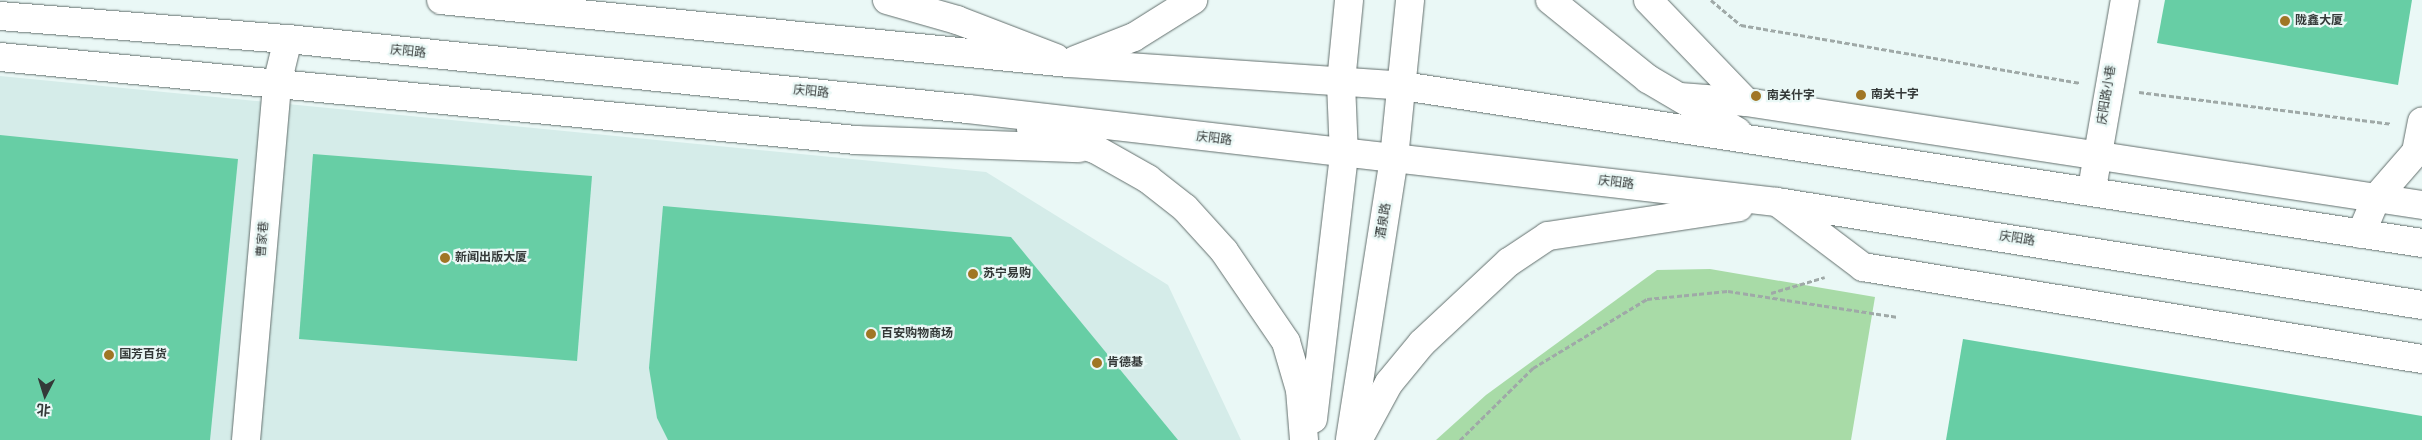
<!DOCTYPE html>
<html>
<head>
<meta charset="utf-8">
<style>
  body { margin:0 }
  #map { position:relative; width:2422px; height:440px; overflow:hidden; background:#eaf8f6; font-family:Helvetica,"Noto Sans SC",sans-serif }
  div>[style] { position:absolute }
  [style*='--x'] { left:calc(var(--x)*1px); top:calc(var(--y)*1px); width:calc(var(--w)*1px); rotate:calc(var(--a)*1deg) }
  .built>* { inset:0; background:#d5ece9 }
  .green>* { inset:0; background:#a8dba7 }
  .building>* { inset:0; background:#67cea5 }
  .path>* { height:3px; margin-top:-1.5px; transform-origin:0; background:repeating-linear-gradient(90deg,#9fa9a7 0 5px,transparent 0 7.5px) }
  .roads { filter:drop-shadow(0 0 1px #636f6d) drop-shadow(0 0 1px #636f6d) }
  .minor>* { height:28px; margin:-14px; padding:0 14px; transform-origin:14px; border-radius:14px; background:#fff }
  .major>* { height:28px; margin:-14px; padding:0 14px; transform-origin:14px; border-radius:14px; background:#fff }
  .dots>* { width:14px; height:14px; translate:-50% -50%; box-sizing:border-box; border:2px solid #eaf8f6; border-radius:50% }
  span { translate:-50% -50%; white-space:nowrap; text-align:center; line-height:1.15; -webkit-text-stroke:4.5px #eaf8f6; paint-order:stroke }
  .poi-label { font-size:12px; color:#343938; font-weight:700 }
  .left { translate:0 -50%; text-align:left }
  .street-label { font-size:12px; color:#343938 }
  .north { position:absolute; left:20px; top:370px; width:50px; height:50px; -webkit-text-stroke:4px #eaf8f6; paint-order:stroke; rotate:185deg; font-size:14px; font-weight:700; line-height:20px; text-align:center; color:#343938 }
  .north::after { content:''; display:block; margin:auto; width:18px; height:22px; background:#343938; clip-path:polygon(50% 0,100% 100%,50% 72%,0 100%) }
</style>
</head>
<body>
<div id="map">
  <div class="built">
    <i style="clip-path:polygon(0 76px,986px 172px,1168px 285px,1241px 440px,0 440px)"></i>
  </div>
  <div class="green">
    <i style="clip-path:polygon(1710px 269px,1875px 297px,1851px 440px,1436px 440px,1486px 395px,1657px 270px)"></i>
  </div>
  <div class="building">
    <i style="clip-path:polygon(2165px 0,2412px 0,2398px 85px,2157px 43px)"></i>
    <i style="clip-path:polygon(0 135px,238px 159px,210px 440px,0 440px)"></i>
    <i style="clip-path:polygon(313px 154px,592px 176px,577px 361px,299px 339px)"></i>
    <i style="clip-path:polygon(663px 206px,1011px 237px,1178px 440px,668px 440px,657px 418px,649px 368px)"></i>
    <i style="clip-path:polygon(1963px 339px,2422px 416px,2422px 440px,1946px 440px)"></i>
  </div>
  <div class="path">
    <i style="--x:1711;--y:0;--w:39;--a:40"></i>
    <i style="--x:1741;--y:25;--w:343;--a:9.7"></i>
    <i style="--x:2139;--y:92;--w:254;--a:7.2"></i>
    <i style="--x:1771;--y:293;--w:56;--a:-16.5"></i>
    <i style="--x:1460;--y:440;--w:103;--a:-44.6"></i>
    <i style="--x:1533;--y:368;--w:133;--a:-31.2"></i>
    <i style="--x:1647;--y:299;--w:81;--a:-5.6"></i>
    <i style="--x:1728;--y:291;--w:172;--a:8.7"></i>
  </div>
  <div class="roads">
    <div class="minor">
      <i style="--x:887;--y:0;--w:73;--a:15.9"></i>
      <i style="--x:957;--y:20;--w:106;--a:21"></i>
      <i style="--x:1648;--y:0;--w:141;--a:46.1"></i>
      <i style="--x:0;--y:57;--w:860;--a:5.54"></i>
      <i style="--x:856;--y:140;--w:223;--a:2.1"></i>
      <i style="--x:1680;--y:97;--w:66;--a:4.3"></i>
      <i style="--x:1746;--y:102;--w:684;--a:8.66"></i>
      <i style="--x:2416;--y:152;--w:31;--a:-79"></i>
      <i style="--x:2094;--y:177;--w:180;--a:-80.1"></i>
      <i style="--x:1777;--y:202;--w:108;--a:37.1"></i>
      <i style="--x:1863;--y:267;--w:567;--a:9.35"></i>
      <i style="--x:2361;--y:234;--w:39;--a:-67"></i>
      <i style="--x:2376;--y:198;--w:61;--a:-49"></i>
      <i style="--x:2416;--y:152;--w:6;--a:0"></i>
      <i style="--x:246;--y:440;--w:357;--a:-85"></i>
      <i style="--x:277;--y:84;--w:46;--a:-76.3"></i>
    </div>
    <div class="major">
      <i style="--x:441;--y:0;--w:631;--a:5.73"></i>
      <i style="--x:1069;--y:63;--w:335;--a:3.9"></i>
      <i style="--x:1403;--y:86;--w:1031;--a:8.76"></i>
      <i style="--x:1550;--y:0;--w:126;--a:38.9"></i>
      <i style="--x:1648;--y:79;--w:104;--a:30.5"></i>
      <i style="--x:0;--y:16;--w:289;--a:4.6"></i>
      <i style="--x:288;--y:39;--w:684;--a:5.88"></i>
      <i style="--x:968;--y:109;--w:814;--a:6.56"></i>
      <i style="--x:1777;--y:202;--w:653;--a:9.07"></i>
      <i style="--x:1075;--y:60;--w:63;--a:-21.3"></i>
      <i style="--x:1134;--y:37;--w:70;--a:-32.1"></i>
      <i style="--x:1031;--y:129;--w:67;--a:17.4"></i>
      <i style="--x:1095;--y:149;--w:61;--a:29.5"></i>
      <i style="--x:1148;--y:179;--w:47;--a:38.1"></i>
      <i style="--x:1185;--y:208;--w:58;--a:47.8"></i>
      <i style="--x:1224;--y:251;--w:110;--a:55.7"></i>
      <i style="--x:1286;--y:342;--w:50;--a:73.7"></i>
      <i style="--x:1300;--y:390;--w:50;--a:85.4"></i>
      <i style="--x:1313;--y:419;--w:266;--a:-83.3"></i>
      <i style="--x:1344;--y:155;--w:73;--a:-92.4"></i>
      <i style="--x:1341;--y:82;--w:82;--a:-84.4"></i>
      <i style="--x:1350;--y:439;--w:284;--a:-81.1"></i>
      <i style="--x:1394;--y:158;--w:159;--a:-84.2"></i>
      <i style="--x:1358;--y:440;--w:65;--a:-61.5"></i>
      <i style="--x:1389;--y:383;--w:52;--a:-50.5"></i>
      <i style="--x:1422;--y:343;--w:119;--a:-43"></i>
      <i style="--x:1509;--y:262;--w:47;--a:-33.7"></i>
      <i style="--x:1548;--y:236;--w:193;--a:-8.6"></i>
    </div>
  </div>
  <div class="dots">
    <i style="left:2285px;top:21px;background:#a07625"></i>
    <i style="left:1861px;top:95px;background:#a07625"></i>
    <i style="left:1756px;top:96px;background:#a07625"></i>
    <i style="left:445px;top:258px;background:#a07625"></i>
    <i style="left:973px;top:274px;background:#a07625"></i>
    <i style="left:871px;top:334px;background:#a07625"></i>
    <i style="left:109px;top:355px;background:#a07625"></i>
    <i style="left:1097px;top:363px;background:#a07625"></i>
  </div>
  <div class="poi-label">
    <span class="left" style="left:2295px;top:21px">陇鑫大厦</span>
    <span class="left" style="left:1871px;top:95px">南关十字</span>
    <span class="left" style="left:1767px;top:96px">南关什字</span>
    <span class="left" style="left:455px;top:258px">新闻出版大厦</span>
    <span class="left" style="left:983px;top:274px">苏宁易购</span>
    <span class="left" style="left:881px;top:334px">百安购物商场</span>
    <span class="left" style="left:119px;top:355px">国芳百货</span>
    <span class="left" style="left:1107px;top:363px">肯德基</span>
  </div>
  <div class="street-label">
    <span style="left:408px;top:52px;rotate:6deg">庆阳路</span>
    <span style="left:811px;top:92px;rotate:6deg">庆阳路</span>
    <span style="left:2107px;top:95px;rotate:-81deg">庆阳路小巷</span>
    <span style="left:1214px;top:139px;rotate:7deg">庆阳路</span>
    <span style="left:1616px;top:183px;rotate:7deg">庆阳路</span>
    <span style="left:1384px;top:221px;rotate:-81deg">酒泉路</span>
    <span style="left:263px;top:239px;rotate:-85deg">曹家巷</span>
    <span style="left:2017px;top:239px;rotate:9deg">庆阳路</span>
  </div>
  <div class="north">北</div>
</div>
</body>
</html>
